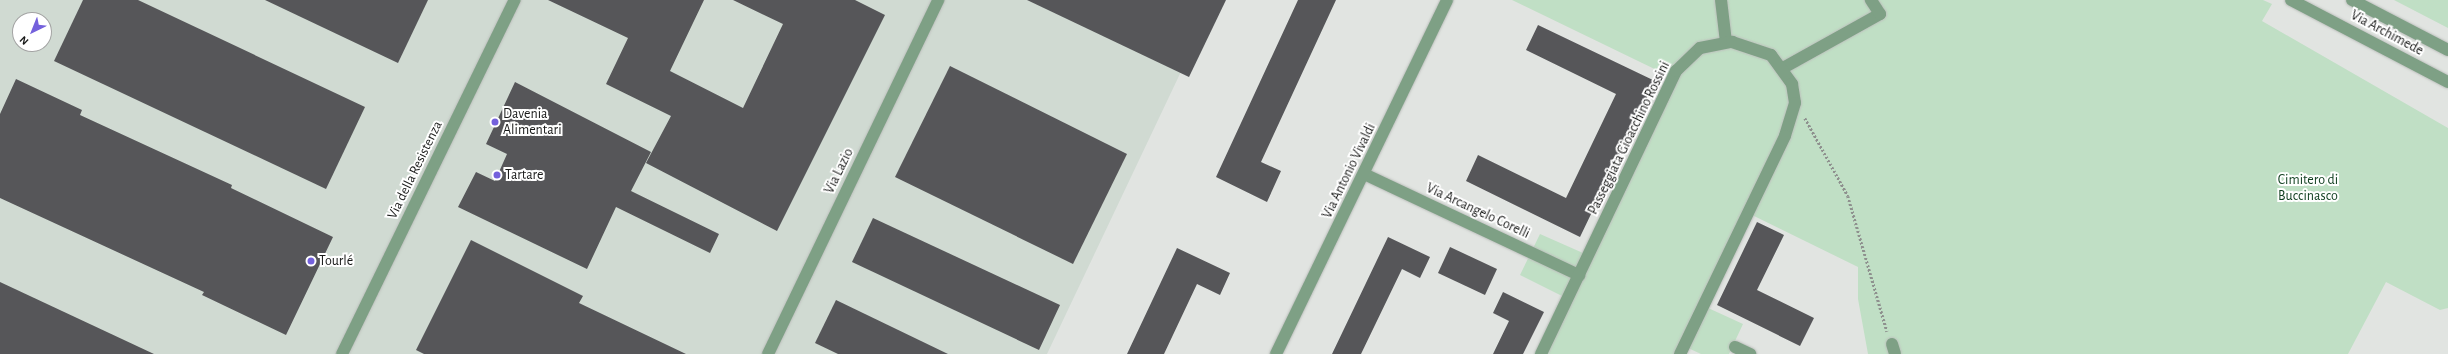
<!DOCTYPE html>
<html>
<head>
<meta charset="utf-8">
<style>
  body { margin:0 }
  #map { position:relative; width:2448px; height:354px; overflow:hidden; background:#e1e4e1; font-family:"Alegreya Sans",sans-serif }
  div>[style] { position:absolute }
  [style*='--x'] { left:calc(var(--x)*1px); top:calc(var(--y)*1px); width:calc(var(--w)*1px); rotate:calc(var(--a)*1deg) }
  .built>* { inset:0; background:#d0dad2 }
  .green>* { inset:0; background:#c0dfc5 }
  .building>* { inset:0; background:#565659 }
  .path>* { height:2.5px; margin-top:-1.25px; transform-origin:0; background:repeating-linear-gradient(90deg,#8e908e 0 2px,transparent 0 4px) }
  .roads { filter:drop-shadow(0 0 1px #bdc0bd) drop-shadow(0 0 1px #bdc0bd) }
  .minor>* { height:12px; margin:-6px; padding:0 6px; transform-origin:6px; border-radius:6px; background:#7ea085 }
  .dots>* { width:11px; height:11px; translate:-50% -50%; box-sizing:border-box; border:2px solid #fff; border-radius:50% }
  span { translate:-50% -50%; white-space:nowrap; text-align:center; line-height:1.15; -webkit-text-stroke:4px #fff; paint-order:stroke }
  .street-label { font-size:14px; color:#191a19 }
  .poi-label { font-size:14px; color:#191a19 }
  .left { translate:0 -50%; text-align:left }
  .park-label { font-size:14px; color:#0f3e1f }
  .north { position:absolute; left:12px; top:12px; width:40px; height:40px; box-sizing:border-box; background:#fff; border:1px solid #a3a3a3; border-radius:50%; rotate:223deg; font-size:11px; font-weight:700; line-height:16px; text-align:center; color:#191a19 }
  .north::after { content:''; display:block; margin:auto; width:14px; height:18px; background:#7461dc; clip-path:polygon(50% 0,100% 100%,50% 72%,0 100%) }
</style>
</head>
<body>
<div id="map">
  <div class="built">
    <i style="clip-path:polygon(evenodd,0 0,1215px 0,1047px 354px,0 354px,0 0,20px 20px,44px 20px,44px 44px,20px 44px,20px 20px)"></i>
  </div>
  <div class="green">
    <i style="clip-path:polygon(1512px 0,2263px 0,2272px 4px,2262px 21px,2448px 128px,2448px 308px,2440px 310px,2386px 282px,2348px 354px,1868px 354px,1858px 299px,1858px 267px,1752px 215px,1706px 307px,1743px 324px,1729px 354px,1701px 354px,1688px 348px,1684px 354px,1534px 354px,1562px 296px,1520px 275px,1540px 234px,1583px 253px,1669px 76px)"></i>
    <i style="clip-path:polygon(2394px 0,2448px 0,2448px 28px)"></i>
  </div>
  <div class="building">
    <i style="clip-path:polygon(83px 0,138px 0,365px 107px,326px 189px,54px 61px)"></i>
    <i style="clip-path:polygon(265px 0,428px 0,398px 63px)"></i>
    <i style="clip-path:polygon(548px 0,704px 0,670px 71px,743px 108px,783px 24px,733px 0,855px 0,885px 15px,777px 231px,646px 163px,671px 116px,606px 84px,628px 38px)"></i>
    <i style="clip-path:polygon(1027px 0,1226px 0,1189px 77px)"></i>
    <i style="clip-path:polygon(1298px 0,1336px 0,1261px 162px,1281px 171px,1267px 202px,1216px 177px)"></i>
    <i style="clip-path:polygon(1538px 25px,1655px 81px,1580px 237px,1466px 181px,1478px 155px,1566px 198px,1616px 94px,1526px 50px)"></i>
    <i style="clip-path:polygon(950px 66px,1127px 154px,1073px 264px,895px 177px)"></i>
    <i style="clip-path:polygon(16px 79px,82px 110px,80px 115px,232px 185px,231px 188px,333px 237px,286px 335px,202px 295px,204px 292px,0 198px,0 114px)"></i>
    <i style="clip-path:polygon(515px 82px,651px 152px,631px 191px,719px 234px,710px 253px,616px 207px,587px 269px,458px 207px,476px 172px,495px 181px,507px 154px,486px 144px)"></i>
    <i style="clip-path:polygon(873px 218px,1060px 305px,1039px 350px,852px 262px)"></i>
    <i style="clip-path:polygon(1757px 222px,1784px 235px,1757px 290px,1814px 318px,1800px 346px,1717px 305px)"></i>
    <i style="clip-path:polygon(1388px 237px,1430px 257px,1420px 278px,1402px 269px,1361px 354px,1332px 354px)"></i>
    <i style="clip-path:polygon(471px 240px,583px 296px,579px 303px,686px 354px,424px 354px,416px 350px)"></i>
    <i style="clip-path:polygon(1450px 247px,1497px 269px,1485px 295px,1438px 273px)"></i>
    <i style="clip-path:polygon(1177px 248px,1230px 273px,1220px 295px,1197px 284px,1164px 354px,1127px 354px)"></i>
    <i style="clip-path:polygon(0 282px,154px 354px,0 354px)"></i>
    <i style="clip-path:polygon(1503px 292px,1544px 312px,1523px 354px,1493px 354px,1509px 321px,1493px 313px)"></i>
    <i style="clip-path:polygon(836px 300px,948px 354px,838px 354px,815px 343px)"></i>
  </div>
  <div class="path">
    <i style="--x:1805;--y:118;--w:89;--a:61.1"></i>
    <i style="--x:1848;--y:196;--w:141;--a:73.9"></i>
  </div>
  <div class="roads">
    <div class="minor">
      <i style="--x:1721;--y:0;--w:42;--a:83.2"></i>
      <i style="--x:2291;--y:0;--w:177;--a:27.6"></i>
      <i style="--x:2352;--y:0;--w:108;--a:27.5"></i>
      <i style="--x:1783;--y:68;--w:111;--a:-29.1"></i>
      <i style="--x:1880;--y:14;--w:17;--a:-123"></i>
      <i style="--x:1364;--y:174;--w:238;--a:25.2"></i>
      <i style="--x:1892;--y:344;--w:10;--a:73"></i>
      <i style="--x:1735;--y:347;--w:17;--a:25"></i>
      <i style="--x:342;--y:354;--w:394;--a:-64"></i>
      <i style="--x:768;--y:354;--w:393;--a:-64.3"></i>
      <i style="--x:1276;--y:354;--w:393;--a:-64.2"></i>
      <i style="--x:1541;--y:354;--w:314;--a:-64.5"></i>
      <i style="--x:1676;--y:71;--w:33;--a:-44"></i>
      <i style="--x:1700;--y:48;--w:33;--a:-11"></i>
      <i style="--x:1732;--y:42;--w:41;--a:18.4"></i>
      <i style="--x:1771;--y:55;--w:36;--a:54"></i>
      <i style="--x:1792;--y:84;--w:19;--a:81"></i>
      <i style="--x:1795;--y:103;--w:34;--a:107"></i>
      <i style="--x:1785;--y:136;--w:242;--a:115.7"></i>
    </div>
  </div>
  <div class="dots">
    <i style="left:495px;top:122px;background:#7461dc"></i>
    <i style="left:497px;top:175px;background:#7461dc"></i>
    <i style="left:311px;top:261px;background:#7461dc"></i>
  </div>
  <div class="street-label">
    <span style="left:2387px;top:33px;rotate:28deg">Via Archimede</span>
    <span style="left:1629px;top:138px;rotate:-64deg">Passeggiata Gioacchino Rossini</span>
    <span style="left:415px;top:170px;rotate:-64deg">Via della Resistenza</span>
    <span style="left:839px;top:171px;rotate:-64deg">Via Lazio</span>
    <span style="left:1349px;top:171px;rotate:-64deg">Via Antonio Vivaldi</span>
    <span style="left:1478px;top:211px;rotate:25deg">Via Arcangelo Corelli</span>
  </div>
  <div class="poi-label">
    <span class="left" style="left:503px;top:122px">Davenia<br>Alimentari</span>
    <span class="left" style="left:505px;top:175px">Tartare</span>
    <span class="left" style="left:319px;top:261px">Tourlé</span>
  </div>
  <div class="park-label">
    <span style="left:2308px;top:188px">Cimitero di<br>Buccinasco</span>
  </div>
  <div class="north">N</div>
</div>
</body>
</html>
